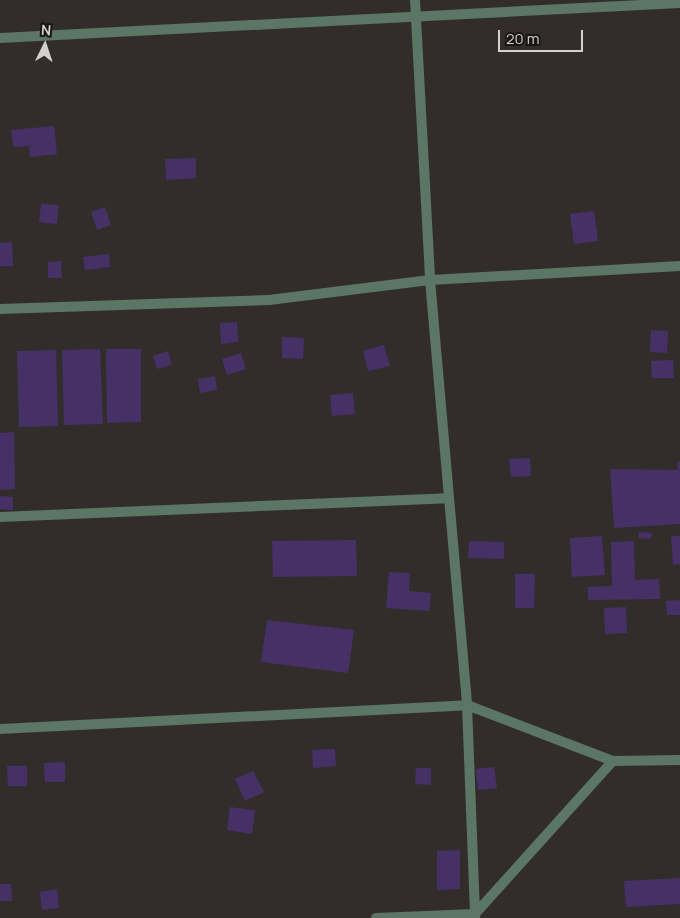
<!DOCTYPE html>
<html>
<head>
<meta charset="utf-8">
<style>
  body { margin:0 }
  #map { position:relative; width:680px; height:918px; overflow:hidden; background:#322d2a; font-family:Manrope,sans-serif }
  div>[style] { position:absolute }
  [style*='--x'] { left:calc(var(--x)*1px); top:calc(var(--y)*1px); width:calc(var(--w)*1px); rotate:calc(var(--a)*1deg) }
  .building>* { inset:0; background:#463166 }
  .minor>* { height:10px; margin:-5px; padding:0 5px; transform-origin:5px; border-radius:5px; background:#5c7665 }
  span { translate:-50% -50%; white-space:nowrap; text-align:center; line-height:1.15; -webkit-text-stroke:4.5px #181614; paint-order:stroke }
  .north { position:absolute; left:20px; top:20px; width:50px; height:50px; -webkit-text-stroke:4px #181614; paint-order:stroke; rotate:4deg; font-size:14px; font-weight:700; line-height:20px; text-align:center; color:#d4d1cf }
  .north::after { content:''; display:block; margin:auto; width:18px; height:22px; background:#d4d1cf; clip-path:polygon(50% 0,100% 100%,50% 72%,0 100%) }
  .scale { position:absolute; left:498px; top:30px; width:85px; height:22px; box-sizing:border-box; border:2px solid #d4d1cf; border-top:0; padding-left:6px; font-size:15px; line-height:18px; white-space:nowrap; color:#d4d1cf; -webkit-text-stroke:4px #181614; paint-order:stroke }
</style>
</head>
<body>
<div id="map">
  <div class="building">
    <i style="clip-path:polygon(54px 126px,57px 154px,30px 157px,29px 146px,13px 147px,11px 130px)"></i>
    <i style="clip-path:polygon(196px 158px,196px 178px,166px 180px,165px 159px)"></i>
    <i style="clip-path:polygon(41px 204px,59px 205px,57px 224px,39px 222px)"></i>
    <i style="clip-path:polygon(105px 207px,111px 225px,97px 230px,91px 212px)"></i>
    <i style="clip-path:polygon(594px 211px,598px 241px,574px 244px,570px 214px)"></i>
    <i style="clip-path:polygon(12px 242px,13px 266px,0 266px,0 243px)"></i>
    <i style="clip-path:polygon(109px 254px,110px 267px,85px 270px,83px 257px)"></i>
    <i style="clip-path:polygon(61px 261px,62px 278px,48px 278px,48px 262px)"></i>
    <i style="clip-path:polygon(237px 322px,238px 342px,221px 344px,220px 323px)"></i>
    <i style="clip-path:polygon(651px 330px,668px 331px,667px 353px,650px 352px)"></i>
    <i style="clip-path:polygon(282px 337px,304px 338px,303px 359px,282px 358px)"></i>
    <i style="clip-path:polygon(384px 345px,390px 366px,368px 371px,363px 351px)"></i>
    <i style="clip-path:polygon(100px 349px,103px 424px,64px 425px,62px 350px)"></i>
    <i style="clip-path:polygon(106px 349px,141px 349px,141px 422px,107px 423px)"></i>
    <i style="clip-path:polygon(56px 350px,58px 426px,19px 427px,17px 351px)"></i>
    <i style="clip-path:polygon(168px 351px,172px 365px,157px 369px,153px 356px)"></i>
    <i style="clip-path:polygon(241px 353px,246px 369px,227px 375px,222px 359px)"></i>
    <i style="clip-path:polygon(673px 360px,674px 378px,652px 378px,651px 361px)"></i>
    <i style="clip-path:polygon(215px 376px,217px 390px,200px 393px,198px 379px)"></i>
    <i style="clip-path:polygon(353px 393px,355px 414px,332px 416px,330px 395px)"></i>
    <i style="clip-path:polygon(14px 432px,15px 489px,0 490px,0 433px)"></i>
    <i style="clip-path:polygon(530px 458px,531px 476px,511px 477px,509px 459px)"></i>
    <i style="clip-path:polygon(677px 462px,680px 462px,680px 524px,614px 528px,610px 469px,678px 470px)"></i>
    <i style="clip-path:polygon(0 496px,13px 497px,13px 510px,0 509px)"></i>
    <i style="clip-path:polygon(639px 532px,652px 533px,651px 539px,638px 538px)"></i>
    <i style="clip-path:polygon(602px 536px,605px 575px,572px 577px,570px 538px)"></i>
    <i style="clip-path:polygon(671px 536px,680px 536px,680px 564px,673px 565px)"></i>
    <i style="clip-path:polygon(356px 540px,357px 576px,273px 577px,272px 541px)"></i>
    <i style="clip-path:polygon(469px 541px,504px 542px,504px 559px,468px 558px)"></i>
    <i style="clip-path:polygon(634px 541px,635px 580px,659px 579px,660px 599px,588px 600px,588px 587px,612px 586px,611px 542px)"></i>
    <i style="clip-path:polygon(389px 572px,410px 573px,409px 591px,431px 593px,429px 611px,386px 608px)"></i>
    <i style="clip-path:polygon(515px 574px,535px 574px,534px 608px,515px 608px)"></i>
    <i style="clip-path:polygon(680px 600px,680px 615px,667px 615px,666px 601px)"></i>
    <i style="clip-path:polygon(626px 607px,627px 633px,605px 634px,604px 608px)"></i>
    <i style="clip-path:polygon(267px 620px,354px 630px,348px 673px,261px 662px)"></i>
    <i style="clip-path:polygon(335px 749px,336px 766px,313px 768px,312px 750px)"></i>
    <i style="clip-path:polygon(65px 762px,65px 782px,45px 782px,44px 763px)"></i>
    <i style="clip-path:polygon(7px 766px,27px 766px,27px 786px,8px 786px)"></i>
    <i style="clip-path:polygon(494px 767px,497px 788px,478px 790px,476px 769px)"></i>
    <i style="clip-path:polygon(416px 768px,431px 768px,431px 785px,415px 784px)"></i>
    <i style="clip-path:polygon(253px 771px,264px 792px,245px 801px,235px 779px)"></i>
    <i style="clip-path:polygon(230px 807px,255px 810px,252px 834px,227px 830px)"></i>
    <i style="clip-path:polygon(460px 850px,460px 889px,437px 890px,437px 851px)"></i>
    <i style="clip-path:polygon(680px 878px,680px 904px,626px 907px,624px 881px)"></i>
    <i style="clip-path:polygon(0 884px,11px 884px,12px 901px,0 901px)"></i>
    <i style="clip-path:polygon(57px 889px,59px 908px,42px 910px,40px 892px)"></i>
  </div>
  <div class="minor">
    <i style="--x:415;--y:0;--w:280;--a:86.9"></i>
    <i style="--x:430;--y:280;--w:427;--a:85"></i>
    <i style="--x:467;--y:705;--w:213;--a:87.8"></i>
    <i style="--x:0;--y:38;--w:681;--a:-2.95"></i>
    <i style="--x:0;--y:309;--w:269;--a:-1.9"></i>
    <i style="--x:269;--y:300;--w:162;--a:-7.1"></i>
    <i style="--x:430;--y:280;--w:250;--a:-3.2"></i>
    <i style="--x:0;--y:517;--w:448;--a:-2.4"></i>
    <i style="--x:0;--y:729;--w:468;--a:-2.9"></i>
    <i style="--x:467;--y:705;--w:156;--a:21"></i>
    <i style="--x:613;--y:761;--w:67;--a:-0.9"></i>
    <i style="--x:376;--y:918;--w:99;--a:-2.3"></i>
    <i style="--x:475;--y:914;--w:206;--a:-48"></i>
  </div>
  <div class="north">N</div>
  <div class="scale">20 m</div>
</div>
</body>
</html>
